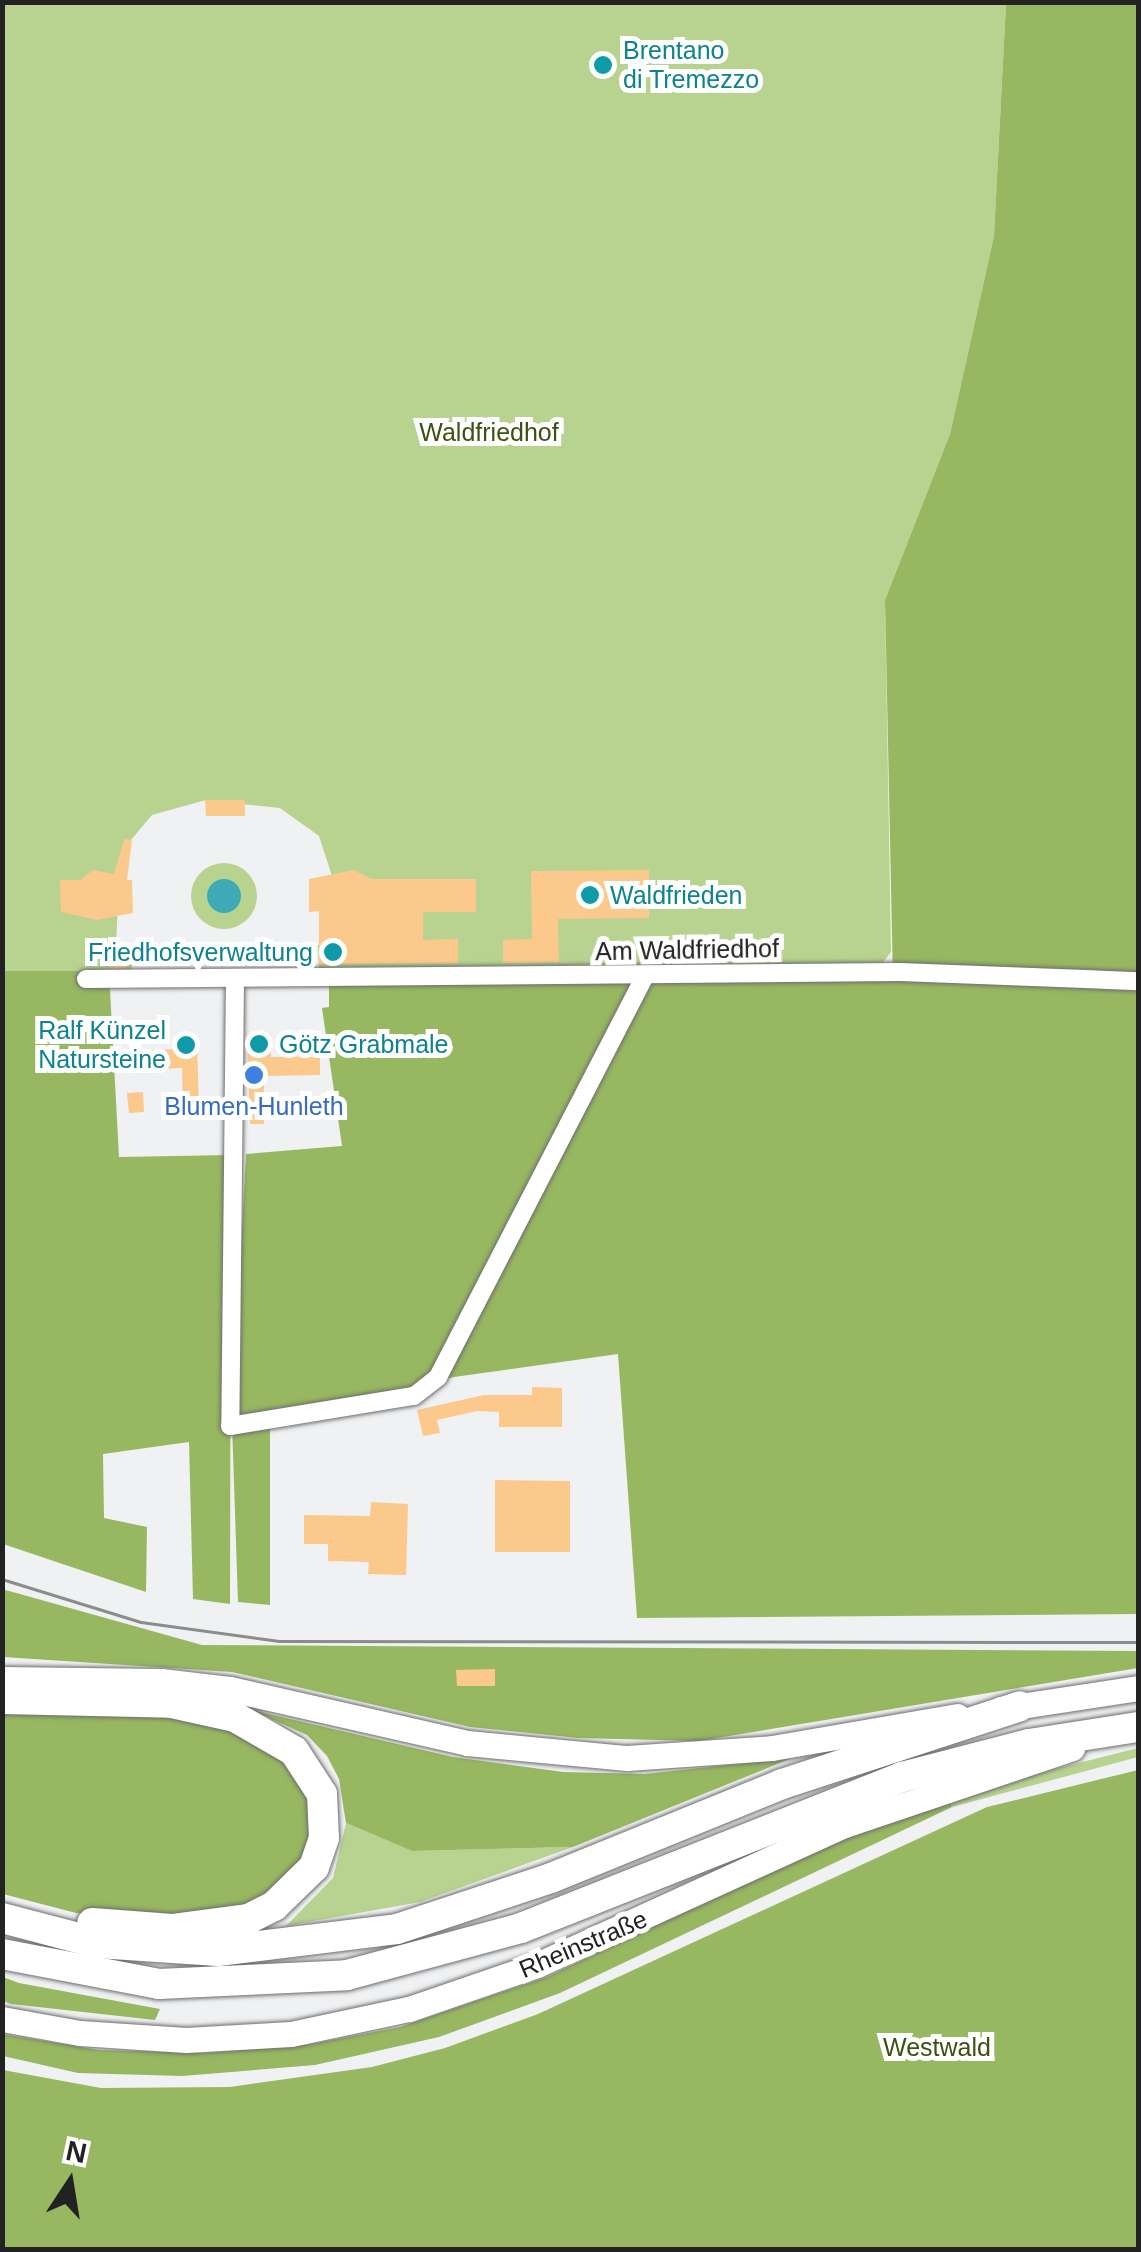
<!DOCTYPE html>
<html>
<head>
<meta charset="utf-8">
<style>
  body { margin:0 }
  #map { position:relative; width:1141px; height:2252px; overflow:hidden; background:#f0f1f2; font-family:Helvetica,sans-serif }
  div>[style] { position:absolute }
  [style*='--x'] { left:calc(var(--x)*1px); top:calc(var(--y)*1px); width:calc(var(--w)*1px); rotate:calc(var(--a)*1deg) }
  .green>* { inset:0; background:#b8d38f }
  .round { border-radius:50% }
  .forest>* { inset:0; background:#97b860 }
  .water>* { inset:0; background:#3eaab5 }
  .building>* { inset:0; background:#fbc98b }
  .roads { filter:drop-shadow(0 0 2px #6d6d6f) drop-shadow(0 0 2px #6d6d6f) }
  .minor>* { height:18px; margin:-9px; padding:0 9px; transform-origin:9px; border-radius:9px; background:#fff }
  .primary>* { height:25px; margin:-12.5px; padding:0 12.5px; transform-origin:12.5px; border-radius:12.5px; background:#fff }
  .motorway>* { height:30px; margin:-15px; padding:0 15px; transform-origin:15px; border-radius:15px; background:#fff }
  .tram>* { height:2.5px; margin:-1.25px; padding:0 1.25px; transform-origin:1.25px; border-radius:1.25px; background:#8b8c8c }
  .dots>* { width:28px; height:28px; translate:-50% -50%; box-sizing:border-box; border:5px solid #fff; border-radius:50% }
  span { translate:-50% -50%; white-space:nowrap; text-align:center; line-height:1.15; -webkit-text-stroke:10px #fff; paint-order:stroke }
  .culture-label { font-size:25px; color:#0d838f }
  .left { translate:0 -50%; text-align:left }
  .right { translate:-100% -50%; text-align:right }
  .park-label { font-size:25px; color:#3c5111 }
  .street-label { font-size:25px; color:#222 }
  .shop-label { font-size:25px; color:#366cbe }
  .frame { position:absolute; inset:0; border:5px solid #222; pointer-events:none }
  .north { position:absolute; left:20px; top:2132px; width:100px; height:100px; -webkit-text-stroke:8px #fff; paint-order:stroke; rotate:12deg; font-size:28px; font-weight:700; line-height:40px; text-align:center; color:#222 }
  .north::after { content:''; display:block; margin:auto; width:35px; height:45px; background:#222; clip-path:polygon(50% 0,100% 100%,50% 72%,0 100%) }
</style>
</head>
<body>
<div id="map">
  <div class="green">
    <i style="clip-path:polygon(2px 3px,1006px 3px,994px 236px,950px 434px,885px 600px,891px 952px,881px 965px,319px 972px,318px 945px,332px 945px,333px 879px,319px 836px,280px 808px,206px 800px,152px 815px,120px 853px,116px 948px,132px 948px,132px 971px,3px 973px)"></i>
    <i class="round" style="left:191px;top:863px;width:66px;height:66px"></i>
    <i style="clip-path:polygon(1138px 1748px,1138px 1757px,952px 1807px,948px 1796px)"></i>
    <i style="clip-path:polygon(346px 1823px,412px 1851px,573px 1847px,420px 1902px,286px 1926px,333px 1878px)"></i>
  </div>
  <div class="forest">
    <i style="clip-path:polygon(1006px 3px,1138px 3px,1138px 1614px,637px 1618px,618px 1354px,454px 1377px,270px 1419px,270px 1605px,238px 1602px,232px 1424px,246px 1154px,342px 1146px,322px 1008px,329px 1007px,329px 981px,893px 981px,885px 600px,950px 434px,994px 236px)"></i>
    <i style="clip-path:polygon(2px 971px,109px 971px,119px 1157px,231px 1155px,230px 1604px,193px 1599px,189px 1442px,103px 1454px,104px 1518px,147px 1527px,146px 1592px,3px 1544px)"></i>
    <i style="clip-path:polygon(2px 1589px,202px 1645px,1138px 1651px,1138px 1668px,699px 1741px,578px 1738px,470px 1727px,232px 1672px,3px 1657px)"></i>
    <i style="clip-path:polygon(158px 1710px,226px 1725px,284px 1756px,311px 1795px,314px 1837px,298px 1873px,260px 1902px,184px 1920px,76px 1913px,3px 1894px,2px 1711px)"></i>
    <i style="clip-path:polygon(252px 1710px,453px 1757px,563px 1772px,645px 1774px,792px 1758px,573px 1847px,412px 1851px,346px 1823px,339px 1779px,327px 1756px,307px 1735px)"></i>
    <i style="clip-path:polygon(1138px 1770px,1138px 2249px,3px 2249px,3px 2070px,101px 2088px,230px 2087px,372px 2067px,445px 2048px,538px 2014px,987px 1807px)"></i>
    <i style="clip-path:polygon(948px 1796px,952px 1807px,560px 1993px,439px 2037px,315px 2065px,182px 2076px,78px 2073px,3px 2056px,2px 2034px,99px 2050px,203px 2053px,306px 2045px,400px 2027px,547px 1977px,853px 1832px)"></i>
    <i style="clip-path:polygon(3px 1977px,19px 1983px,160px 2009px,155px 2020px,11px 2004px,3px 2001px)"></i>
  </div>
  <div class="water">
    <i class="round" style="left:207px;top:879px;width:34px;height:34px"></i>
  </div>
  <div class="building">
    <i style="clip-path:polygon(205px 800px,245px 800px,245px 816px,206px 816px)"></i>
    <i style="clip-path:polygon(124px 839px,132px 840px,127px 880px,132px 880px,133px 913px,97px 920px,61px 912px,60px 880px,80px 880px,93px 870px,114px 874px)"></i>
    <i style="clip-path:polygon(353px 870px,372px 879px,476px 879px,476px 912px,423px 912px,423px 940px,458px 939px,458px 963px,319px 964px,319px 911px,309px 912px,309px 879px)"></i>
    <i style="clip-path:polygon(649px 870px,649px 918px,558px 919px,559px 962px,503px 963px,503px 940px,532px 939px,531px 871px)"></i>
    <i class="round" style="left:105px;top:944px;width:26px;height:26px"></i>
    <i style="clip-path:polygon(247px 1036px,271px 1036px,271px 1057px,320px 1056px,320px 1075px,264px 1076px,264px 1124px,250px 1124px)"></i>
    <i style="clip-path:polygon(197px 1037px,199px 1115px,183px 1115px,182px 1068px,139px 1070px,138px 1051px,175px 1049px,175px 1038px)"></i>
    <i style="clip-path:polygon(143px 1092px,144px 1112px,129px 1113px,127px 1093px)"></i>
    <i style="clip-path:polygon(532px 1387px,562px 1388px,562px 1427px,499px 1427px,499px 1412px,477px 1411px,437px 1420px,440px 1433px,423px 1436px,417px 1410px,484px 1395px,532px 1395px)"></i>
    <i style="clip-path:polygon(495px 1480px,570px 1481px,570px 1552px,495px 1552px)"></i>
    <i style="clip-path:polygon(371px 1502px,408px 1504px,406px 1575px,368px 1574px,369px 1562px,328px 1561px,328px 1544px,304px 1544px,304px 1515px,370px 1516px)"></i>
    <i style="clip-path:polygon(495px 1669px,495px 1686px,457px 1686px,456px 1670px)"></i>
  </div>
  <div class="roads">
    <div class="minor">
      <i style="--x:235;--y:978;--w:448;--a:90.6"></i>
      <i style="--x:230;--y:1426;--w:186;--a:-9.3"></i>
      <i style="--x:414;--y:1396;--w:31;--a:-38"></i>
      <i style="--x:438;--y:1377;--w:451;--a:-62.7"></i>
      <i style="--x:86;--y:979;--w:814;--a:-0.49"></i>
      <i style="--x:900;--y:972;--w:238;--a:2.2"></i>
    </div>
    <div class="primary">
      <i style="--x:2;--y:1679;--w:159;--a:0.7"></i>
      <i style="--x:161;--y:1681;--w:69;--a:6.6"></i>
      <i style="--x:230;--y:1689;--w:243;--a:12.8"></i>
      <i style="--x:467;--y:1743;--w:161;--a:5.4"></i>
      <i style="--x:627;--y:1758;--w:145;--a:-3.9"></i>
      <i style="--x:772;--y:1748;--w:188;--a:-9.8"></i>
      <i style="--x:1001;--y:1709;--w:139;--a:-8.7"></i>
      <i style="--x:2;--y:2019;--w:79;--a:10.2"></i>
      <i style="--x:80;--y:2033;--w:106;--a:3.8"></i>
      <i style="--x:186;--y:2040;--w:105;--a:-3.3"></i>
      <i style="--x:291;--y:2034;--w:121;--a:-12"></i>
      <i style="--x:409;--y:2009;--w:135;--a:-19"></i>
      <i style="--x:537;--y:1965;--w:335;--a:-24.5"></i>
      <i style="--x:842;--y:1826;--w:243;--a:-18.7"></i>
    </div>
    <div class="motorway">
      <i style="--x:2;--y:1699;--w:170;--a:1.3"></i>
      <i style="--x:172;--y:1703;--w:65;--a:12.5"></i>
      <i style="--x:235;--y:1717;--w:68;--a:30"></i>
      <i style="--x:294;--y:1751;--w:51;--a:56.9"></i>
      <i style="--x:322;--y:1794;--w:44;--a:87.4"></i>
      <i style="--x:324;--y:1838;--w:31;--a:109"></i>
      <i style="--x:314;--y:1867;--w:56;--a:135.7"></i>
      <i style="--x:274;--y:1906;--w:28;--a:153"></i>
      <i style="--x:249;--y:1919;--w:78;--a:172.6"></i>
      <i style="--x:172;--y:1929;--w:80;--a:-175.7"></i>
      <i style="--x:2;--y:1918;--w:98;--a:14.7"></i>
      <i style="--x:97;--y:1943;--w:121;--a:3.8"></i>
      <i style="--x:218;--y:1951;--w:180;--a:-7"></i>
      <i style="--x:397;--y:1929;--w:162;--a:-18.3"></i>
      <i style="--x:551;--y:1878;--w:249;--a:-22.1"></i>
      <i style="--x:782;--y:1784;--w:250;--a:-18.1"></i>
      <i style="--x:2;--y:1954;--w:160;--a:10.8"></i>
      <i style="--x:159;--y:1984;--w:188;--a:-2.7"></i>
      <i style="--x:347;--y:1975;--w:180;--a:-15.1"></i>
      <i style="--x:521;--y:1928;--w:410;--a:-21.6"></i>
      <i style="--x:902;--y:1777;--w:131;--a:-14.6"></i>
      <i style="--x:1029;--y:1744;--w:110;--a:-8.9"></i>
    </div>
  </div>
  <div class="tram">
    <i style="--x:2;--y:1579;--w:145;--a:17.2"></i>
    <i style="--x:141;--y:1622;--w:139;--a:7.8"></i>
    <i style="--x:279;--y:1641;--w:859;--a:0.07"></i>
  </div>
  <div class="dots">
    <i style="left:603px;top:65px;background:#0f9aa8"></i>
    <i style="left:590px;top:895px;background:#0f9aa8"></i>
    <i style="left:333px;top:952px;background:#0f9aa8"></i>
    <i style="left:259px;top:1044px;background:#0f9aa8"></i>
    <i style="left:186px;top:1045px;background:#0f9aa8"></i>
    <i style="left:254px;top:1075px;background:#3f7fe0"></i>
  </div>
  <div class="culture-label">
    <span class="left" style="left:623px;top:65px">Brentano<br>di Tremezzo</span>
    <span class="left" style="left:610px;top:895px">Waldfrieden</span>
    <span class="right" style="left:313px;top:952px">Friedhofsverwaltung</span>
    <span class="right" style="left:166px;top:1045px">Ralf Künzel<br>Natursteine</span>
    <span class="left" style="left:279px;top:1044px">Götz Grabmale</span>
  </div>
  <div class="park-label">
    <span style="left:489px;top:432px">Waldfriedhof</span>
    <span style="left:937px;top:2047px">Westwald</span>
  </div>
  <div class="street-label">
    <span style="left:687px;top:950px;rotate:-1deg">Am Waldfriedhof</span>
    <span style="left:583px;top:1944px;rotate:-23deg">Rheinstraße</span>
  </div>
  <div class="shop-label">
    <span style="left:254px;top:1106px">Blumen-Hunleth</span>
  </div>
  <div class="frame"></div>
  <div class="north">N</div>
</div>
</body>
</html>
